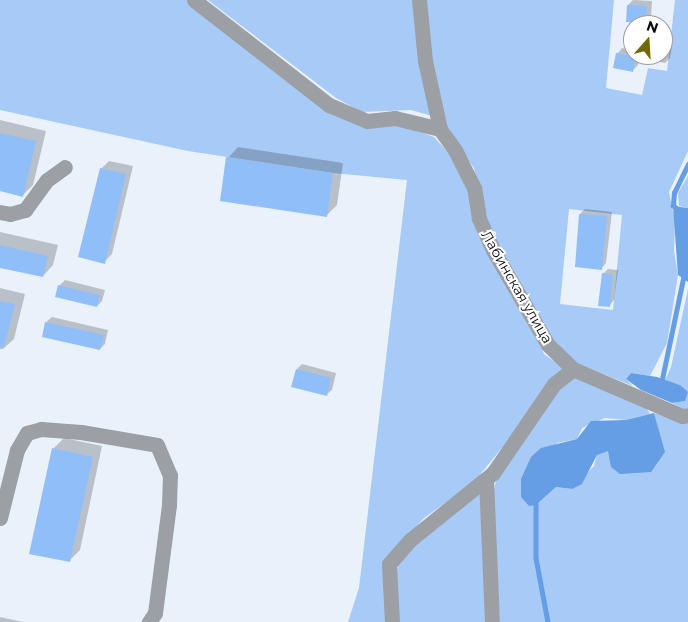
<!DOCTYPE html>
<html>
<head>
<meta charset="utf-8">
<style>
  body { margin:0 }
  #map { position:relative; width:688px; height:622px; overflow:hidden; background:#e9f1fb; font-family:Montserrat,sans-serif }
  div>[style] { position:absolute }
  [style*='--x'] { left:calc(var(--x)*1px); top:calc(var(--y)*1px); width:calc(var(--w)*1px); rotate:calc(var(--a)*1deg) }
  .green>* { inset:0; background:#a7caf6 }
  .water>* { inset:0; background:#659ee5 }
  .shadow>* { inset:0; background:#0003 }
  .stream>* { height:4.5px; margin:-2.25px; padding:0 2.25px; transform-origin:2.25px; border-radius:2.25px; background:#659ee5 }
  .building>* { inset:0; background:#90bef8 }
  .minor>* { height:15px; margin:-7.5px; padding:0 7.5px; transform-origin:7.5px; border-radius:7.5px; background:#9ca0a4 }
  span { translate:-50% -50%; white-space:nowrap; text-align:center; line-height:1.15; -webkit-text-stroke:4px #fff; paint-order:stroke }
  .street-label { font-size:14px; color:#0a0d10 }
  .north { position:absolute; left:623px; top:15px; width:50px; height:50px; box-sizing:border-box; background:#fff; border:1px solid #9d9e9f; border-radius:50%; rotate:19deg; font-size:14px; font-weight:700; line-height:20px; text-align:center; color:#0a0d10 }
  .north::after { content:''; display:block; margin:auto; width:18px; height:22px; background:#706901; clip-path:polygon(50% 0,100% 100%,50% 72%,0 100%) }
</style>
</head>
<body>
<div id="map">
  <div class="green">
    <i style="clip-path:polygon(0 0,188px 0,328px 109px,396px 123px,434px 137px,452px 157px,544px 354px,566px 370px,473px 483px,424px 518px,385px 561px,388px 622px,348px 622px,359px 588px,407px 180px,333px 173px,188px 151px,0 110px)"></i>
    <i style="clip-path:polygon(208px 0,414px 0,432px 116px,411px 110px,362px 112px,336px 98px)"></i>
    <i style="clip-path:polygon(evenodd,424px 0,614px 0,606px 88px,642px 95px,648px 68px,667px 71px,675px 0,688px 0,688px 151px,669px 192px,675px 221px,674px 251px,678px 275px,667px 343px,650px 376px,631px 373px,626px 379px,633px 386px,574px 362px,549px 339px,485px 221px,474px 168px,449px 133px,441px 111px,430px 61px,424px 0,569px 209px,622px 215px,613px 310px,560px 304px,569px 209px)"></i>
    <i style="clip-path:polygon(688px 176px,688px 208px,679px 206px,678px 193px)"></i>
    <i style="clip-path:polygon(688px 289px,688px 408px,682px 409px,672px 403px,685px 401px,680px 385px,665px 380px,671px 367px)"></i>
    <i style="clip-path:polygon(585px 377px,647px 409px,650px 414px,626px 420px,605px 418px,582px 428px,577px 439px,557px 443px,536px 505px,556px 487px,572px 489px,594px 466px,597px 454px,660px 437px,654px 413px,688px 421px,688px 622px,500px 622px,492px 495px,498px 475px,527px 437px,549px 399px,569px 378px)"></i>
    <i style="clip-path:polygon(483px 490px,487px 622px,398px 622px,395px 579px,399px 562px,421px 536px)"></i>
  </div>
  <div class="water">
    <i style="clip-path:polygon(673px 206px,688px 208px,688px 282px,678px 275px)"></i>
    <i style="clip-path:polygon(631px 373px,657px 377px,680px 385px,688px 392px,685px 401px,672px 403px,641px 390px,626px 379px)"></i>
    <i style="clip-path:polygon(654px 413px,665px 452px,651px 472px,620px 474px,611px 467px,608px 451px,597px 455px,582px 484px,572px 489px,556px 487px,536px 505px,529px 506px,521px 497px,521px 479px,531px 457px,541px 448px,577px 439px,591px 421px,626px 420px)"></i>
  </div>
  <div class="shadow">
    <i style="clip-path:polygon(633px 0,652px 1px,651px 17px,646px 22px,628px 5px)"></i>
    <i style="clip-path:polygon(663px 44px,672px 46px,670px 58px,665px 63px,646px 59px,647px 55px,663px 55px)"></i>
    <i style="clip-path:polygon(622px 48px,633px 50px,633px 55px,640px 55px,638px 65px,633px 70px,617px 54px)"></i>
    <i style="clip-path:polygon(0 120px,46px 131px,33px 185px,23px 195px,0 190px)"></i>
    <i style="clip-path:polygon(238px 147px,343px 163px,337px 205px,326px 216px,228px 158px)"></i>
    <i style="clip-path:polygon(109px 161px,133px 166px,112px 254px,104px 262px,101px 169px)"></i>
    <i style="clip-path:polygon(585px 209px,612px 212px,606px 263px,601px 269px,580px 214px)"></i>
    <i style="clip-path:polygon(0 232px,58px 245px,53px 265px,43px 276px,0 266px)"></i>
    <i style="clip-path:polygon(608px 269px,618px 270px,614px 300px,609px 306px,603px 274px)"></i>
    <i style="clip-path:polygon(65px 280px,105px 290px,102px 301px,97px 306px,59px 286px)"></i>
    <i style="clip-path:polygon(0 288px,25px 294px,14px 339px,3px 349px,0 349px)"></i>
    <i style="clip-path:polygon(52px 317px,108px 330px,105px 344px,100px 349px,46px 322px)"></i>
    <i style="clip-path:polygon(302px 364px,336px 373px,332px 390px,326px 395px,297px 369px)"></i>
    <i style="clip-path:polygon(64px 438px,102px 446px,80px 550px,69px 561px,53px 449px)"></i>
    <i style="clip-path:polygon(0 617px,23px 622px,0 622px)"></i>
  </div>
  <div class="stream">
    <i style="--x:677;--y:209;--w:5;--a:-143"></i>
    <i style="--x:673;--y:206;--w:13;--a:-86"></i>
    <i style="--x:674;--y:193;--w:32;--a:-64"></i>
    <i style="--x:661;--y:384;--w:112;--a:-78.2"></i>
    <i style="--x:536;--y:500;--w:58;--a:90"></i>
    <i style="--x:536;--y:558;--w:65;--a:79.4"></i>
  </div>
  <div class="building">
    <i style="clip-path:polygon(627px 5px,647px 6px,646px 23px,626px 22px)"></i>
    <i style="clip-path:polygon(616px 53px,636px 57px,633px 72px,613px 68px)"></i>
    <i style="clip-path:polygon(0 133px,36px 141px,23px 197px,0 191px)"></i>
    <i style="clip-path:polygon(226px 157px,333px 173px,327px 217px,220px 201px)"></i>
    <i style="clip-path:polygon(100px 168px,126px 174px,105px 264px,78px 257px)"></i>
    <i style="clip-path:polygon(579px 214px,607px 216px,602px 270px,575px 267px)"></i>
    <i style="clip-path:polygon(0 245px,48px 256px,43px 277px,0 268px)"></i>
    <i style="clip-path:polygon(602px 273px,613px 275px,610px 307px,598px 306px)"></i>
    <i style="clip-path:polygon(58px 285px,100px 295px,97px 307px,55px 297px)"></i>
    <i style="clip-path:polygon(0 301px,15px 304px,4px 347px,0 347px)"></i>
    <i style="clip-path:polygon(45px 322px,104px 335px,100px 350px,42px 337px)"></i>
    <i style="clip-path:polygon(296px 369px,331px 378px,327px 396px,291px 387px)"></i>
    <i style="clip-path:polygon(52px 448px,93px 457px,70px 562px,29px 554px)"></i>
  </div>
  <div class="minor">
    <i style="--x:194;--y:0;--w:171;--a:37.9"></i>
    <i style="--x:329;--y:105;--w:41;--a:22.8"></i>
    <i style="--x:367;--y:121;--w:28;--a:-6"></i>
    <i style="--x:395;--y:118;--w:46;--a:13.7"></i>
    <i style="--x:0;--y:212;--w:10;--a:11"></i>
    <i style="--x:10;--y:214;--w:16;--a:-15"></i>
    <i style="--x:25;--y:210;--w:37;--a:-54"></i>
    <i style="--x:47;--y:180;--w:22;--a:-36"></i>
    <i style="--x:573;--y:369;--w:119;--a:23.3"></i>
    <i style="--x:682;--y:416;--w:6;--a:-9"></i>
    <i style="--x:486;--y:479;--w:143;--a:87.6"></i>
    <i style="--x:0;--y:518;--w:70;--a:-76"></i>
    <i style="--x:17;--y:450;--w:20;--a:-60"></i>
    <i style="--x:27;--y:433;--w:15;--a:-16"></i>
    <i style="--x:41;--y:429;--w:40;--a:4.3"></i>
    <i style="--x:81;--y:432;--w:77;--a:9.7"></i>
    <i style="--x:157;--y:445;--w:33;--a:67"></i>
    <i style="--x:170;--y:475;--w:30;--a:92"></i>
    <i style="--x:169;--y:505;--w:109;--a:97.4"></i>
    <i style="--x:155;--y:613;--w:11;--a:124"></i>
    <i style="--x:392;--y:622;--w:58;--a:-93"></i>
    <i style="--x:389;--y:564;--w:32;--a:-49"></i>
    <i style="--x:410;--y:540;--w:107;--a:-38.9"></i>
    <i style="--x:493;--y:473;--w:108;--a:-55.6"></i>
    <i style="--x:554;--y:384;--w:24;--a:-38"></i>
    <i style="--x:573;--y:369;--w:35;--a:-136"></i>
    <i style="--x:548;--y:345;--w:110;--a:-120.1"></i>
    <i style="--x:493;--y:250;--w:35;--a:-114"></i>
    <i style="--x:479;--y:218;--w:30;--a:-99"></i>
    <i style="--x:474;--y:188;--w:42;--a:-116.6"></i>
    <i style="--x:455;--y:150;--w:26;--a:-126"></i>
    <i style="--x:440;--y:129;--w:70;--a:-102.4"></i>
    <i style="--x:425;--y:61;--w:61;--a:-95.6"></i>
  </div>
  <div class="street-label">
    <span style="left:517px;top:287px;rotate:60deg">Лабинская улица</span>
  </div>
  <div class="north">N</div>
</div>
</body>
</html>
